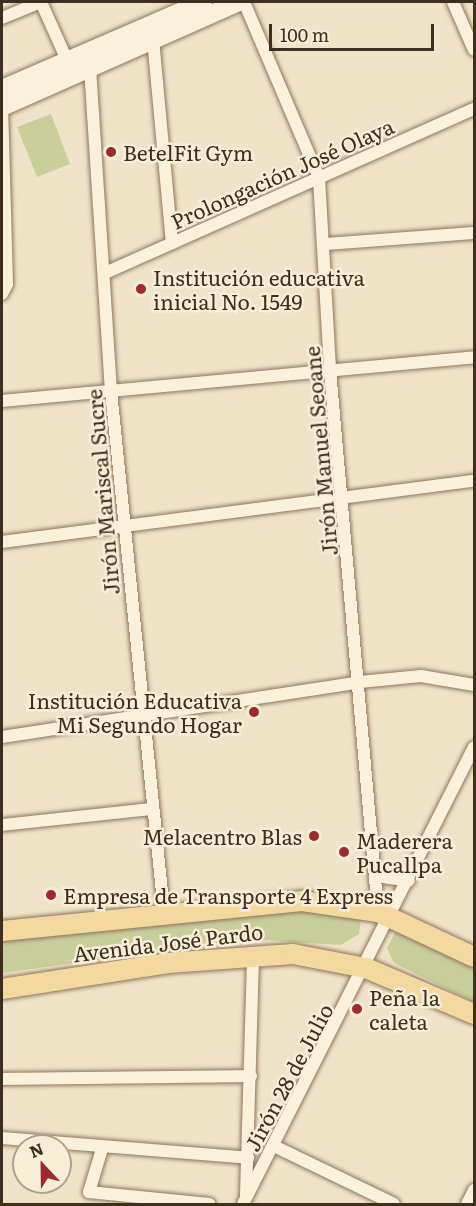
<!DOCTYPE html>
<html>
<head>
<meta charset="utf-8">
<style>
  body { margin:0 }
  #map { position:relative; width:476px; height:1206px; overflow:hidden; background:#f0e4c8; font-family:Literata,serif }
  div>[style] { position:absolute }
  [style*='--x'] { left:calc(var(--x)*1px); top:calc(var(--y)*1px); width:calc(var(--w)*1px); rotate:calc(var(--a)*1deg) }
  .green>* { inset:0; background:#c9cf9b }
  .roads { filter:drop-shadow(0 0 2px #8d765c) drop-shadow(0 0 2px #8d765c) }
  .minor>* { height:12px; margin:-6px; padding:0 6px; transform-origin:6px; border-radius:6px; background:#faf1dc }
  .secondary>* { height:18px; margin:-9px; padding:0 9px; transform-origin:9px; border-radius:9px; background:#faf1dc }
  .primary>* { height:20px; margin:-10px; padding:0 10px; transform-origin:10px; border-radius:10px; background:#f3d9a0 }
  .dots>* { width:16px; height:16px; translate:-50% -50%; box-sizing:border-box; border:3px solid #f7eed8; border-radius:50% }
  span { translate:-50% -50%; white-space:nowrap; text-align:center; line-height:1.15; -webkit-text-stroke:5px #f7eed8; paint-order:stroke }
  .poi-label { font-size:21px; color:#3d2e20 }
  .left { translate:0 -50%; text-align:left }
  .right { translate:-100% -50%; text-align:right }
  .street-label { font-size:21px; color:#3d2e20 }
  .frame { position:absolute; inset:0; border:3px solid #3d2e20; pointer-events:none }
  .north { position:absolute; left:12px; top:1134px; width:60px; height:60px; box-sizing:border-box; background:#f7eed8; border:2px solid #ada18e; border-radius:50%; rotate:338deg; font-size:16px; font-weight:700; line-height:24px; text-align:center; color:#3d2e20 }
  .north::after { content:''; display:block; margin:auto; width:21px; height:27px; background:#9e2a2b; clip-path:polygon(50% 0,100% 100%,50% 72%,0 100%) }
  .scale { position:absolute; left:269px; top:24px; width:165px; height:27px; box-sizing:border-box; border:3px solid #3d2e20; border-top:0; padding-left:8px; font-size:18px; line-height:21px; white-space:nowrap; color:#3d2e20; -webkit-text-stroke:4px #f7eed8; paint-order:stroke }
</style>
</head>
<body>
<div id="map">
  <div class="green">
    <i style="clip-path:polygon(51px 114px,70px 164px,37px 177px,17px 127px)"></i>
    <i style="clip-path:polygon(300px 904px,361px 919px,359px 934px,341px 945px,247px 939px,2px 973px,2px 938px)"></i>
    <i style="clip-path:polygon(396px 931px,474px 960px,474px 1002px,394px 963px,387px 948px)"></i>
  </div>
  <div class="roads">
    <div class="minor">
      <i style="--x:41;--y:2;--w:64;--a:65.9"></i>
      <i style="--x:244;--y:2;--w:191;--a:66.9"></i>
      <i style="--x:319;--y:178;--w:192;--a:86.7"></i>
      <i style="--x:330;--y:370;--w:544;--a:84.94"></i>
      <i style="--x:453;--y:2;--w:52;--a:66.4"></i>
      <i style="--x:2;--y:18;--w:42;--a:-22.3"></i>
      <i style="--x:153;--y:39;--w:205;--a:84.7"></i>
      <i style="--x:90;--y:67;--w:325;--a:86.3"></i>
      <i style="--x:111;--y:391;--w:524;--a:84.19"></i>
      <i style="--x:326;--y:244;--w:148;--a:-4.3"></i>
      <i style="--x:105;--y:273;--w:404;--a:-24"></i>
      <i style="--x:2;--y:294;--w:11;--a:-63"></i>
      <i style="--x:7;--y:284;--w:177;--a:-91.6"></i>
      <i style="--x:2;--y:401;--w:474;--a:-5.3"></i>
      <i style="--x:2;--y:542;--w:476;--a:-7.4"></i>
      <i style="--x:2;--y:737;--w:362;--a:-8.7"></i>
      <i style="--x:360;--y:682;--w:61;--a:-5.6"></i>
      <i style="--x:421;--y:676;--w:54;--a:9.6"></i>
      <i style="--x:2;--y:825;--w:151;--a:-6.1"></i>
      <i style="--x:375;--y:876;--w:34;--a:8"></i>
      <i style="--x:2;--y:1079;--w:249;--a:-0.7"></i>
      <i style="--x:2;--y:1138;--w:247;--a:4.6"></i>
      <i style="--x:274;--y:1146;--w:133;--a:25.8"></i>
      <i style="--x:102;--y:1149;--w:45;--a:106.8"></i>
      <i style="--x:89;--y:1192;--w:121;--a:5.7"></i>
      <i style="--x:246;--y:1195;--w:241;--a:-88.3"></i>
      <i style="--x:243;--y:1204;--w:512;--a:-63.18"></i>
      <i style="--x:467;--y:1204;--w:16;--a:-63"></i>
    </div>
    <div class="secondary">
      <i style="--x:2;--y:89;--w:219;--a:-23.4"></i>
      <i style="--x:2;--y:107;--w:259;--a:-23.9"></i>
    </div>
    <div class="primary">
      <i style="--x:2;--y:931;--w:301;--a:-5.7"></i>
      <i style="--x:302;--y:901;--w:77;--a:8.2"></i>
      <i style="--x:378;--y:912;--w:106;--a:25.1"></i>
      <i style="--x:2;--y:989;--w:168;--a:-8.9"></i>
      <i style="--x:168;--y:963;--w:125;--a:-4.1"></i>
      <i style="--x:293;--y:954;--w:74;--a:10.9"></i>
      <i style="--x:366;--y:968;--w:117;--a:23.1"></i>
    </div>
  </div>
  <div class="dots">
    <i style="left:111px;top:152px;background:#9e2a2b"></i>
    <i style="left:141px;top:289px;background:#9e2a2b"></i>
    <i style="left:254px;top:712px;background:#9e2a2b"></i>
    <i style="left:314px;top:836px;background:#9e2a2b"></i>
    <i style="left:344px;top:852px;background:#9e2a2b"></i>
    <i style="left:51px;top:895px;background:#9e2a2b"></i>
    <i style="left:357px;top:1009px;background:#9e2a2b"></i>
  </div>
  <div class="poi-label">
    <span class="left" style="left:123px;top:152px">BetelFit Gym</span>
    <span class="left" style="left:153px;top:289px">Institución educativa<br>inicial No. 1549</span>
    <span class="right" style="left:242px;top:712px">Institución Educativa<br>Mi Segundo Hogar</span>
    <span class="right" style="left:302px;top:836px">Melacentro Blas</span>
    <span class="left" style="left:356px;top:852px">Maderera<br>Pucallpa</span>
    <span class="left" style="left:63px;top:895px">Empresa de Transporte 4 Express</span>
    <span class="left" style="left:369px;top:1009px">Peña la<br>caleta</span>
  </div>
  <div class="street-label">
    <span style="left:282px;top:173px;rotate:-24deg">Prolongación José Olaya</span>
    <span style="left:320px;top:451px;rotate:-95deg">Jirón Manuel Seoane</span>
    <span style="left:102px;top:492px;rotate:-95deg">Jirón Mariscal Sucre</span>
    <span style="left:168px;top:942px;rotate:-7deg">Avenida José Pardo</span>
    <span style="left:288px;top:1077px;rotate:-62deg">Jirón 28 de Julio</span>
  </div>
  <div class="frame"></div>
  <div class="north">N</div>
  <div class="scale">100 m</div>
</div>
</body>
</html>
